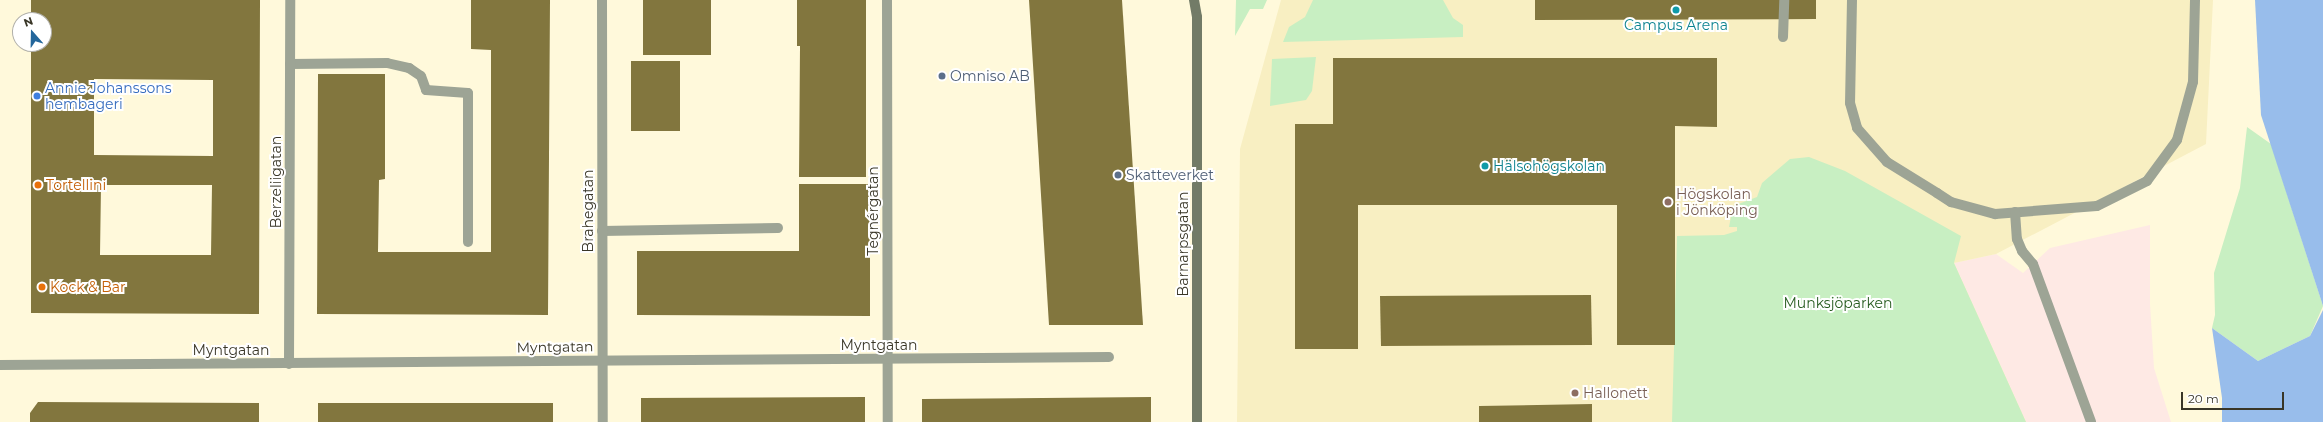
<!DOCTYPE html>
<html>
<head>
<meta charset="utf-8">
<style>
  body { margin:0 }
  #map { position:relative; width:2323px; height:422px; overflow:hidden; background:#fff9db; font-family:Montserrat,sans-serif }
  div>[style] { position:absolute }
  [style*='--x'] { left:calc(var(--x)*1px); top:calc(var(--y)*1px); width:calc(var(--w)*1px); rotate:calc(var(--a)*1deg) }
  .industrial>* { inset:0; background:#fee9e4 }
  .built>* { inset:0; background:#f8efc2 }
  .green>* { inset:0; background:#c8efc2 }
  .water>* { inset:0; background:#98bdeb }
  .building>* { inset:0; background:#82763e }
  .service>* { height:10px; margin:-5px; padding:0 5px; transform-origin:5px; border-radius:5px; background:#9da495 }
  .pedestrian>* { height:10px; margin:-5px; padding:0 5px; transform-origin:5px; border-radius:5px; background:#9da495 }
  .minor>* { height:10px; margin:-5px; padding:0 5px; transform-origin:5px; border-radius:5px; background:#9da495 }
  .secondary>* { height:10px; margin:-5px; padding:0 5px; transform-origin:5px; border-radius:5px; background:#727b67 }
  .dots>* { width:11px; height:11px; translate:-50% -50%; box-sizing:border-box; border:2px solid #fff; border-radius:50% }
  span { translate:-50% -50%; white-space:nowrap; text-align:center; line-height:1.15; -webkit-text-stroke:4px #fff; paint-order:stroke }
  .culture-label { font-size:14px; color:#0d838f }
  .left { translate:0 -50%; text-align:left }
  .service-label { font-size:14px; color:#4e5e75 }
  .shop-label { font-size:14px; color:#366cbe }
  .street-label { font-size:14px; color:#393627 }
  .food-label { font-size:14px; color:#c56008 }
  .education-label { font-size:14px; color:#785e54 }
  .park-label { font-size:14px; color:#275c20 }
  .north { position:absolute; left:12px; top:12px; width:40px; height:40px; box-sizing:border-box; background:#fff; border:1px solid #b0afa9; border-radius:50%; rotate:340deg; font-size:11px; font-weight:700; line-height:16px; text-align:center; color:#393627 }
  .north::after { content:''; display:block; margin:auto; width:14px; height:18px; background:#23669b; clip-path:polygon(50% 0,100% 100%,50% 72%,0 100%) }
  .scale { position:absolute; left:2181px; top:392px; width:103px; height:18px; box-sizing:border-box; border:2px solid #393627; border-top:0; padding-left:5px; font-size:12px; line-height:14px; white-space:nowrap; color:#393627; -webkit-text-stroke:3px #fff; paint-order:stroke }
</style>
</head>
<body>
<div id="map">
  <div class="industrial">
    <i style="clip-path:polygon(2150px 225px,2150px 304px,2154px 368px,2171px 422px,2026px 422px,1954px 263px,1996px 254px,2023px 273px,2050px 248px)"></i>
  </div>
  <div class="built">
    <i style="clip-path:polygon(1281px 0,2213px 0,2206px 144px,1996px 254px,1954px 263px,2026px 422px,1237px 422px,1240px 149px)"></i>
  </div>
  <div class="green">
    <i style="clip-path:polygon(1236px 0,1267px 0,1263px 9px,1250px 9px,1235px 36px)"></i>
    <i style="clip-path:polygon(1313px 0,1443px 0,1453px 18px,1463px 25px,1463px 37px,1283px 42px,1289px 27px,1305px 17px)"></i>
    <i style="clip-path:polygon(1316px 57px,1312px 91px,1306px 100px,1270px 106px,1272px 59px)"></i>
    <i style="clip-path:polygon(2247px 127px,2271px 144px,2323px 306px,2310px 336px,2258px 361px,2212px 328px,2215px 315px,2214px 273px,2240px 188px)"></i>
    <i style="clip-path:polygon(1809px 157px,1845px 171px,1961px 236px,1954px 263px,2026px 422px,1672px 422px,1677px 236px,1724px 235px,1737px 231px,1737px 227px,1729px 227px,1733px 206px,1757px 197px,1762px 183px,1790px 159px)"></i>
  </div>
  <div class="water">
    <i style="clip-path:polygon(2255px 0,2323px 0,2323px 306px,2261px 115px)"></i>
    <i style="clip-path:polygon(2323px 310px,2323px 422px,2222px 422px,2222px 398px,2212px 328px,2258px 361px,2310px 336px)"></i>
  </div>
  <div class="building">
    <i style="clip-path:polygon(evenodd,31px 0,260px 0,259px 314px,31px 313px,31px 44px,44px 44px,44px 20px,31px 20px,31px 0,94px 79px,213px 80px,213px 156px,94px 155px,94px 79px,31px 0,101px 185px,212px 185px,211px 255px,100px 255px,101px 185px)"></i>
    <i style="clip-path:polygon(471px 0,550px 0,548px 315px,317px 314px,318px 74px,385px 74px,385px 179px,379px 180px,378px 252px,491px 252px,491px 50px,471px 49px)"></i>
    <i style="clip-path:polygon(643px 0,711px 0,711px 55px,643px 55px)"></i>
    <i style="clip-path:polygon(797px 0,866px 0,866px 177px,799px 177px,800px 46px,797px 46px)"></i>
    <i style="clip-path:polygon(1029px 0,1122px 0,1143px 325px,1049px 325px)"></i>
    <i style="clip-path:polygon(1535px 0,1816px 0,1816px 19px,1535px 20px)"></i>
    <i style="clip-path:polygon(1333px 58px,1717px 58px,1717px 127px,1675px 126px,1675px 345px,1617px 345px,1617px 205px,1358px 205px,1358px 349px,1295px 349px,1295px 124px,1333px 124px)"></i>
    <i style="clip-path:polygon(631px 61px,680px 61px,680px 131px,631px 131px)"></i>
    <i style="clip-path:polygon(799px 184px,870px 184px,870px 316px,637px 315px,637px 251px,799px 251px)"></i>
    <i style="clip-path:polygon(1591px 295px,1592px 345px,1381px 346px,1380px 296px)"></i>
    <i style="clip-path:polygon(865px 397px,865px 422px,641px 422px,641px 398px)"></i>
    <i style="clip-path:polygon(1151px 397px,1151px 422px,922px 422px,922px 399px)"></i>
    <i style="clip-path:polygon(38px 402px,259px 403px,259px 422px,30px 422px,30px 413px)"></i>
    <i style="clip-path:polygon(318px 403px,553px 403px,553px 422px,318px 422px)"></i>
    <i style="clip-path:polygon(1592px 404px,1592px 422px,1479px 422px,1479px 406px)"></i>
  </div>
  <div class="service">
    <i style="--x:1852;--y:0;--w:103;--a:91.1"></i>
    <i style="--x:1850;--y:103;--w:26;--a:74"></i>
    <i style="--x:1857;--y:128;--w:45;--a:48.6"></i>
    <i style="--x:1887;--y:162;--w:59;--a:31.8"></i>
    <i style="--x:1937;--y:193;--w:17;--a:33"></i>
    <i style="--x:1951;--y:202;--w:46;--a:15.3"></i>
    <i style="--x:1995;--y:214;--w:102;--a:-4.5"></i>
    <i style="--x:2097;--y:206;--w:56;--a:-26.6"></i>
    <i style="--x:2147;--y:181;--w:51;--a:-53.8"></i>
    <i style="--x:2177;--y:140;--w:60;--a:-74.6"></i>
    <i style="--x:2193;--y:82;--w:82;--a:-88.6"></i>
    <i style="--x:290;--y:64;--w:97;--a:-0.6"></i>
    <i style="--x:387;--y:63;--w:23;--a:13"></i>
    <i style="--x:409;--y:68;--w:14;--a:34"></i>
    <i style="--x:421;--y:76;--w:15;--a:70"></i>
    <i style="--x:426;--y:90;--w:42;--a:4.1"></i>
    <i style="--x:468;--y:93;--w:149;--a:90"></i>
    <i style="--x:2015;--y:212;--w:27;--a:86"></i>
    <i style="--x:2017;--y:239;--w:13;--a:67"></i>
    <i style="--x:2022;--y:251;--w:17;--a:50"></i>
    <i style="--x:2033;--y:264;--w:168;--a:69.8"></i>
    <i style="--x:602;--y:231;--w:176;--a:-1"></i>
  </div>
  <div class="pedestrian">
    <i style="--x:1783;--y:37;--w:37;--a:-88"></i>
  </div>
  <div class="minor">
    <i style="--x:602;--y:0;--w:422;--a:89.9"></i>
    <i style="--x:887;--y:0;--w:422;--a:89.9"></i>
    <i style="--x:289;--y:364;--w:364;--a:-89.8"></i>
    <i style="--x:0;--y:365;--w:1109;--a:-0.41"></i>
  </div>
  <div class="secondary">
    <i style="--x:1194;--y:0;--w:17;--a:80"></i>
    <i style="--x:1197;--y:17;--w:405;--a:90"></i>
  </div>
  <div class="dots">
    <i style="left:1676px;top:10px;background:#0f9aa8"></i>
    <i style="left:942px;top:76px;background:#5c6f8a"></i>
    <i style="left:37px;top:96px;background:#3f7fe0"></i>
    <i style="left:1485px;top:166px;background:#0f9aa8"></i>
    <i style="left:1118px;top:175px;background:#5c6f8a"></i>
    <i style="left:38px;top:185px;background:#e8710a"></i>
    <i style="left:1668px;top:202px;background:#8d6e63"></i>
    <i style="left:42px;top:287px;background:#e8710a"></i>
    <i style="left:1575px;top:393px;background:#8d6e63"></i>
  </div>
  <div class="culture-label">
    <span style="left:1676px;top:25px">Campus Arena</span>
    <span class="left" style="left:1493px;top:166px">Hälsohögskolan</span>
  </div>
  <div class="service-label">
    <span class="left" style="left:950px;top:76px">Omniso AB</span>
    <span class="left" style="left:1126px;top:175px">Skatteverket</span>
  </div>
  <div class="shop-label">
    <span class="left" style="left:45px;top:96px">Annie Johanssons<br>hembageri</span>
  </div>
  <div class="street-label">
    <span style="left:276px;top:182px;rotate:-90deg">Berzeliigatan</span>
    <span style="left:588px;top:211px;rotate:-90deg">Brahegatan</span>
    <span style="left:873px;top:211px;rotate:-90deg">Tegnérgatan</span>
    <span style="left:1183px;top:244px;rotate:-90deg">Barnarpsgatan</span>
    <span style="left:879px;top:345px">Myntgatan</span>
    <span style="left:555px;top:347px;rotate:-1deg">Myntgatan</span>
    <span style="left:231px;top:350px">Myntgatan</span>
  </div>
  <div class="food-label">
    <span class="left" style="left:46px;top:185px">Tortellini</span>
    <span class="left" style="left:50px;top:287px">Kock &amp; Bar</span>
  </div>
  <div class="education-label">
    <span class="left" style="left:1676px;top:202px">Högskolan<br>i Jönköping</span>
    <span class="left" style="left:1583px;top:393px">Hallonett</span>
  </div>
  <div class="park-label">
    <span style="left:1838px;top:303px">Munksjöparken</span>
  </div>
  <div class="north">N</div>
  <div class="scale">20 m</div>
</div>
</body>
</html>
